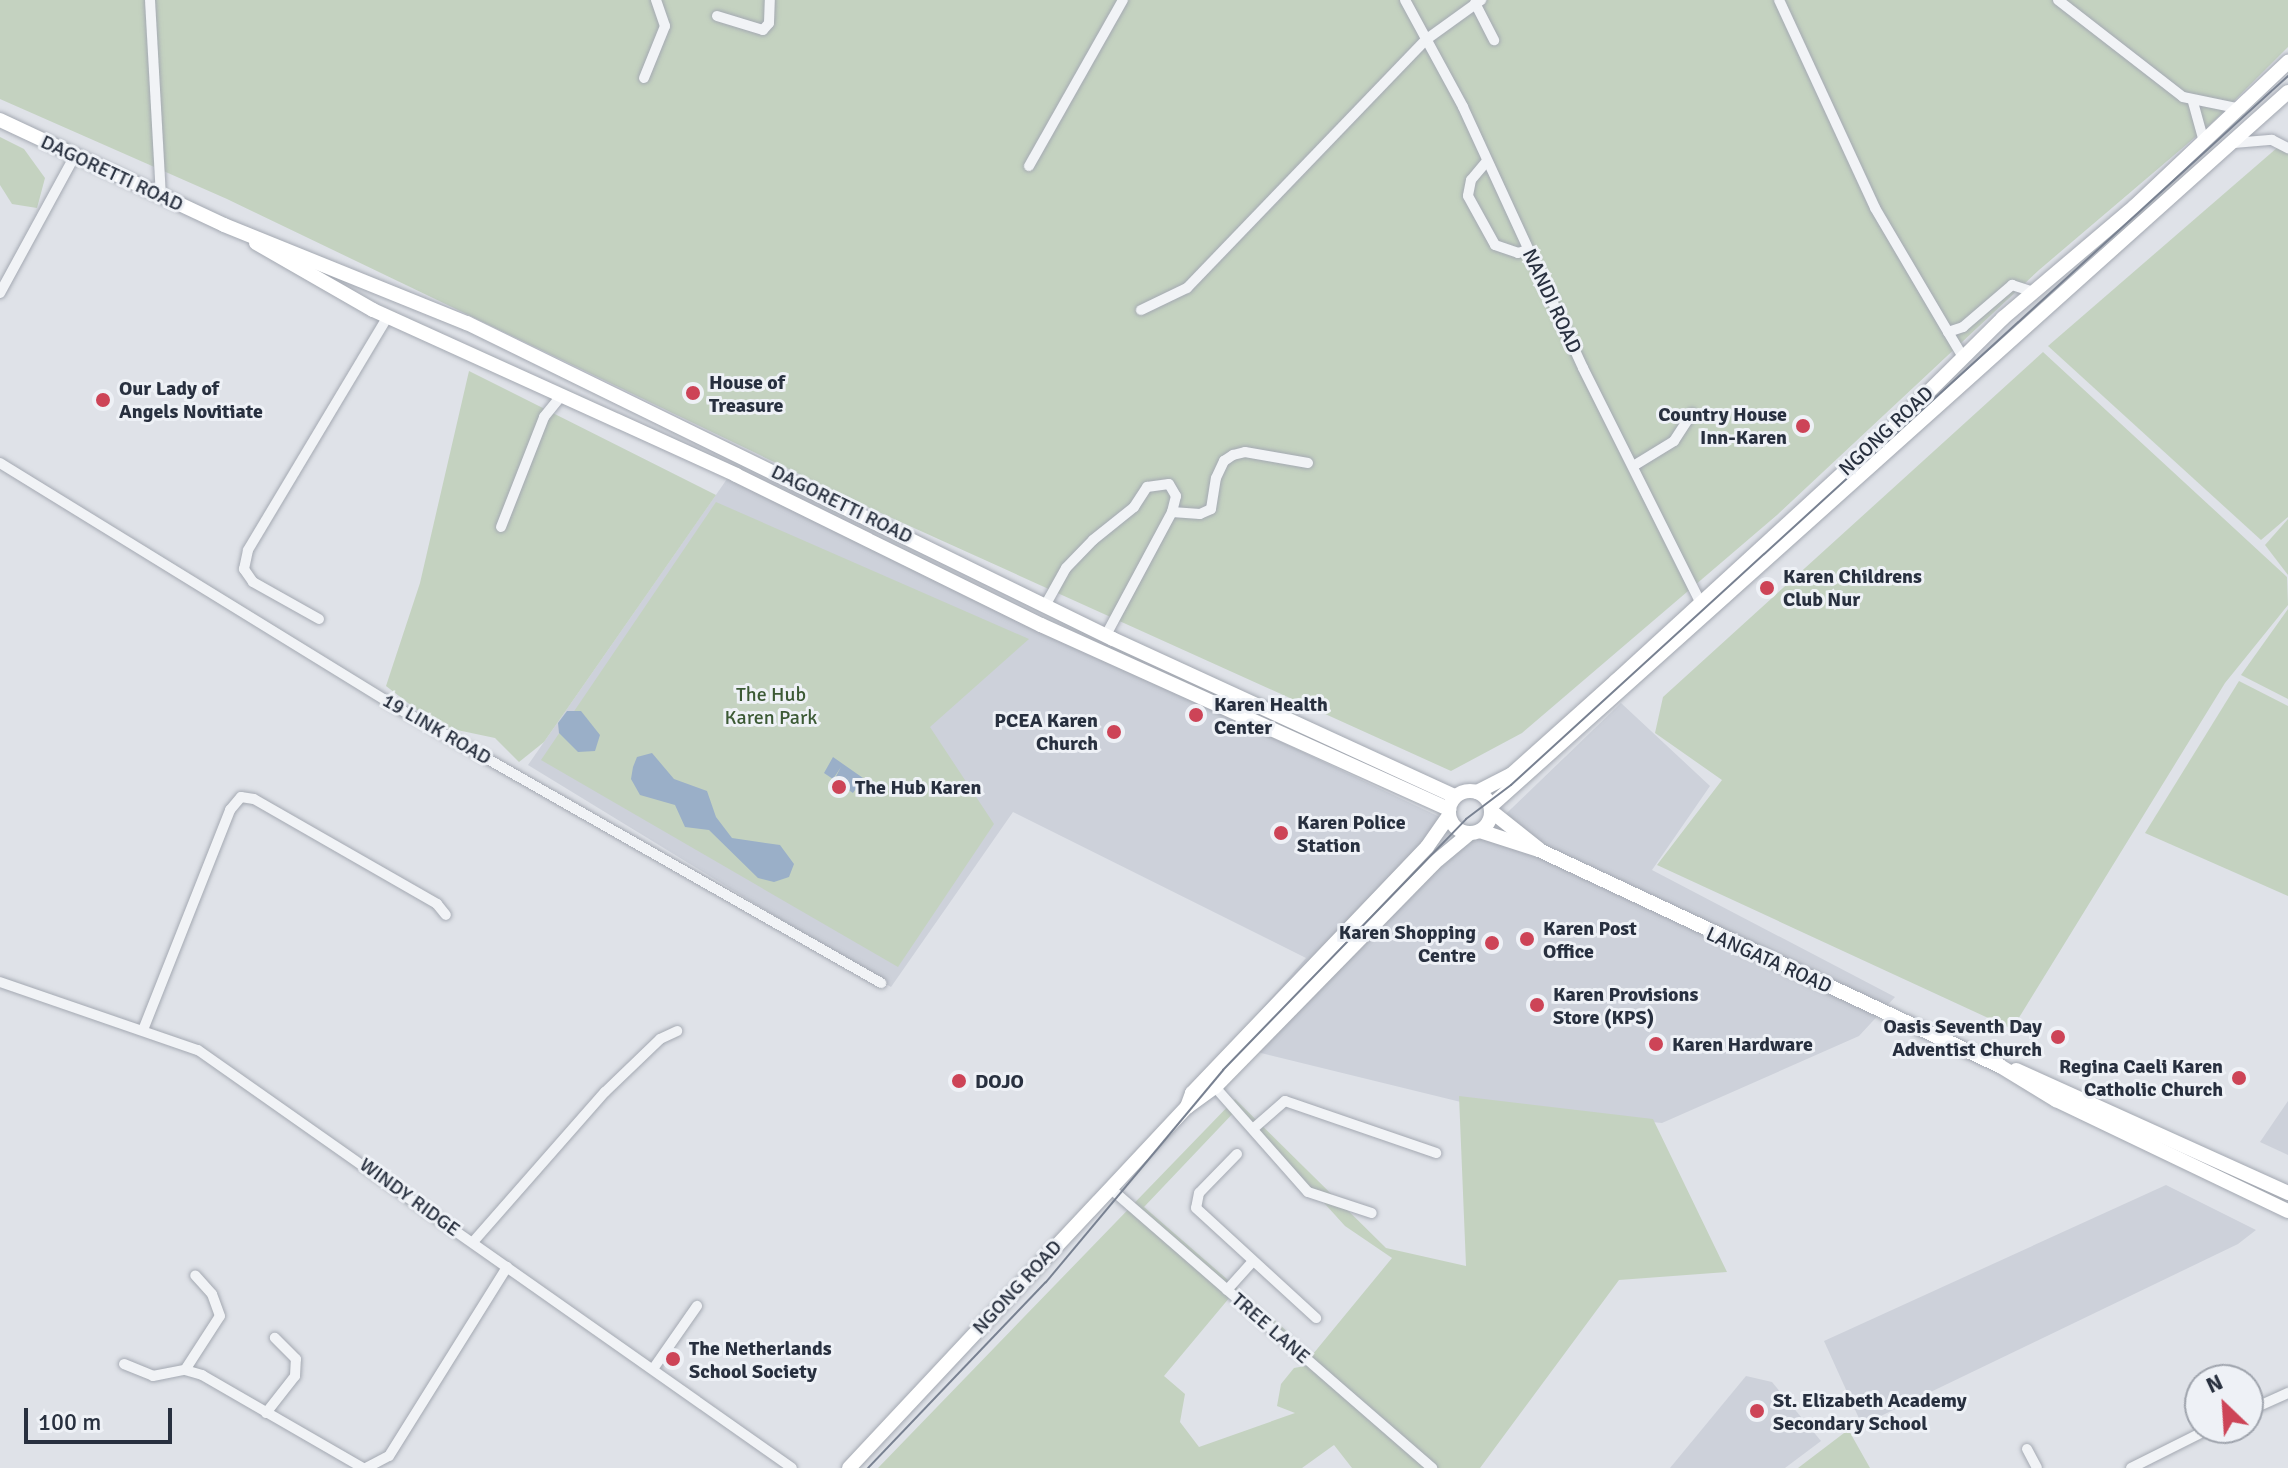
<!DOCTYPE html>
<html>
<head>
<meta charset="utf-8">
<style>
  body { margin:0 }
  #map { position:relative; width:2288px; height:1468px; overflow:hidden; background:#dfe2e8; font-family:Signika,sans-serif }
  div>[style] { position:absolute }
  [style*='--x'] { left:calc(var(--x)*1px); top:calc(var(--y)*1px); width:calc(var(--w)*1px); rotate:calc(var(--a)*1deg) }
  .built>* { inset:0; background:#cdd1da }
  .green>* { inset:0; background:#c4d2c0 }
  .water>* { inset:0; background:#9aafc8 }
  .roads { filter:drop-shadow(0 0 2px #a4a9b2) drop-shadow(0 0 2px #a4a9b2) }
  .street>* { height:10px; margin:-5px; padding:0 5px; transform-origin:5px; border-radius:5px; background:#f1f3f6 }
  .secondary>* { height:14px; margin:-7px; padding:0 7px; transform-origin:7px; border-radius:7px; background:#fff }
  .secondary>.ring { margin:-7px; padding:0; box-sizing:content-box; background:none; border:14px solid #fff; border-radius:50% }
  .tram>* { height:2px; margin:-1px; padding:0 1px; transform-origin:1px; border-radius:1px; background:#788191 }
  .dots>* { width:22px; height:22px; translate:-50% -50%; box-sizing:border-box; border:4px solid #eef1f6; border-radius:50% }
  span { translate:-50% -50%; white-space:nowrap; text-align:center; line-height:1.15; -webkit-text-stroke:6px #eef1f6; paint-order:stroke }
  .street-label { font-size:20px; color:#28303f }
  .poi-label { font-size:20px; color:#28303f; font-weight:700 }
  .left { translate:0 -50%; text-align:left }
  .right { translate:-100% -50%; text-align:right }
  .park-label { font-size:20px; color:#3c5a35 }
  .north { position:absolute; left:2184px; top:1364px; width:80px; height:80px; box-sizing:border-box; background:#eef1f6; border:2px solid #9fa4ad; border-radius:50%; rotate:335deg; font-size:22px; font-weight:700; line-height:32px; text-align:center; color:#28303f }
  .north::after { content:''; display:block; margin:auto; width:28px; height:36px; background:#cd4457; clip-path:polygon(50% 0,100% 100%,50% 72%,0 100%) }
  .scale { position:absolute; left:24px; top:1408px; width:148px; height:36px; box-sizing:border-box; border:4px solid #28303f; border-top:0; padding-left:10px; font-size:24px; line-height:28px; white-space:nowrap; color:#28303f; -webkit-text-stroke:6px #eef1f6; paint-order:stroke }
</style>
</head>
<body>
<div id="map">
  <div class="built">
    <i style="clip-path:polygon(727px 479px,1482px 837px,1621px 703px,1710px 786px,1652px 870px,1895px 997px,1859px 1036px,1662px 1123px,1469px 1104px,1261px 1053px,1236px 1038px,1306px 958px,1013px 812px,891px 987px,528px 765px)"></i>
    <i style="clip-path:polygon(2288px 1101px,2288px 1155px,2260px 1142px)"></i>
    <i style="clip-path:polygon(2166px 1185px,2256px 1230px,2238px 1244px,1862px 1425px,1824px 1341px)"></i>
    <i style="clip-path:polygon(1746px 1376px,1772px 1382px,1821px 1441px,1785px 1468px,1670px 1468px)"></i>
  </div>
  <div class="green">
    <i style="clip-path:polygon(0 0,2288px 0,2288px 47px,2213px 122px,2039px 270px,1777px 515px,1522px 733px,1451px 771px,872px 509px,227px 199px,0 99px)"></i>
    <i style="clip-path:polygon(0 137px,24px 149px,45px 178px,37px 208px,12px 204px,0 185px)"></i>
    <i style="clip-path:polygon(2278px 147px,2288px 154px,2288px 517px,2261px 540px,2048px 346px)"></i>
    <i style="clip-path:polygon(2043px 352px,2287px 577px,2288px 605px,2225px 683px,2012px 1029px,1657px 865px,1722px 780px,1655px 733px,1663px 697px)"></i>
    <i style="clip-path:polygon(469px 371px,716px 495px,544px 742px,519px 762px,495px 738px,438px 726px,386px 686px,420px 583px)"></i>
    <i style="clip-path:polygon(716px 502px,1029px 639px,930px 727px,994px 824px,898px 967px,541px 760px)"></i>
    <i style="clip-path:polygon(2288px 519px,2288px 575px,2265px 545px)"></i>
    <i style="clip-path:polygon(2288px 609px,2288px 699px,2241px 675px)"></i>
    <i style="clip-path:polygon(2239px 681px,2288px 706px,2288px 896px,2145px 833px)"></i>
    <i style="clip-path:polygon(evenodd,1459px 1096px,1653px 1119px,1727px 1272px,1619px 1280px,1480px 1468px,1352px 1468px,1334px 1445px,1302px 1468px,878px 1468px,1235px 1099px,1386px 1248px,1466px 1266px,1459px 1096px,1238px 1108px,1345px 1226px,1392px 1258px,1313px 1354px,1144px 1207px,1238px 1108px,1459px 1096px,1230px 1297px,1316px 1364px,1294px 1368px,1281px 1384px,1277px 1406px,1295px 1413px,1199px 1447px,1180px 1422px,1185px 1394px,1164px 1376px,1230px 1297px)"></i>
    <i style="clip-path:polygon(1848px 1429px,1870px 1468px,1798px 1468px,1848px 1430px)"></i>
  </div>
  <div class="water">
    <i style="clip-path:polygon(567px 711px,581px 711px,600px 735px,595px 751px,578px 752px,559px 733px,558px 723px)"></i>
    <i style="clip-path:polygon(652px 753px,674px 779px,707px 791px,716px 817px,732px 838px,780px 845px,794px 864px,789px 877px,774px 882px,758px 878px,709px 830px,685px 827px,675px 805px,640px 795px,631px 779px,633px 767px,637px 757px)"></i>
    <i style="clip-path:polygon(833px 757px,863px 778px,853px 793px,844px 787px,849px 778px,843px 786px,834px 780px,841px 767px,833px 779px,824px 773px)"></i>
  </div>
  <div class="roads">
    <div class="street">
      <i style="--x:150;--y:0;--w:197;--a:86.8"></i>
      <i style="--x:1405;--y:0;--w:122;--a:61.5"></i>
      <i style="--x:1463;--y:107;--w:287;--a:65.3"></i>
      <i style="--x:1583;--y:368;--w:262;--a:63.4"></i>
      <i style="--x:1779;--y:0;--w:229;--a:65.2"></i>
      <i style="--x:1875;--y:208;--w:144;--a:59.5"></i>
      <i style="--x:1948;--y:332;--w:16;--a:-18"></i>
      <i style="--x:1963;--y:327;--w:65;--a:-40.6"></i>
      <i style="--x:2012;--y:285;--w:22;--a:18"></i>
      <i style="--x:2058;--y:0;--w:158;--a:37.8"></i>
      <i style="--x:2183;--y:97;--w:59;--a:11.7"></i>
      <i style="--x:1475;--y:3;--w:42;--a:62.8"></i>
      <i style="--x:717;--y:16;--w:48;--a:16.9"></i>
      <i style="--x:763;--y:30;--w:9;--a:-49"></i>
      <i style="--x:769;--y:23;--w:23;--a:-88"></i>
      <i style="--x:644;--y:78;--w:56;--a:-68"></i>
      <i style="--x:665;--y:26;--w:28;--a:-109"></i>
      <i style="--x:2193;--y:102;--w:41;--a:74.6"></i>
      <i style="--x:2234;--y:143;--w:38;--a:-5"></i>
      <i style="--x:2272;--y:140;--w:18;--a:27"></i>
      <i style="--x:1487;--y:161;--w:25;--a:130"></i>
      <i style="--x:1471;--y:180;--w:16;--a:101"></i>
      <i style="--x:1468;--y:196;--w:56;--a:61.1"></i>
      <i style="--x:1495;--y:245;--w:24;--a:19"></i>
      <i style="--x:1518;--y:253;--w:10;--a:-17"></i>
      <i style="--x:1029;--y:166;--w:191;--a:-60.5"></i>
      <i style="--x:0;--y:293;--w:155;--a:-61.4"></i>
      <i style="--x:1141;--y:310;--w:51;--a:-25.6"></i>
      <i style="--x:1187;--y:288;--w:346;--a:-46.1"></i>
      <i style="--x:1427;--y:39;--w:67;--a:-35.8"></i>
      <i style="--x:1948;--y:332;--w:29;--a:59"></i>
      <i style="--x:0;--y:463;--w:475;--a:31.6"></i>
      <i style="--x:405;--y:712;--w:548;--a:29.65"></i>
      <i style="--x:1635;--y:465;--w:46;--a:-31.6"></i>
      <i style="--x:1674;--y:441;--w:33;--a:-57"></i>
      <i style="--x:1172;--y:512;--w:28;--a:4"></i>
      <i style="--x:1200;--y:514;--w:12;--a:-24"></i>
      <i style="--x:1211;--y:509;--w:31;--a:-81"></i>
      <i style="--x:1216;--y:478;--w:19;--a:-65"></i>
      <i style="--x:1224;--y:461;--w:11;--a:-34"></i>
      <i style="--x:1233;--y:455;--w:12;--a:-14"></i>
      <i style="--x:1245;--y:452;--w:64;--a:9.9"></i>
      <i style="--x:501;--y:527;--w:118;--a:-68.6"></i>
      <i style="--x:544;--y:417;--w:28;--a:-51"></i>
      <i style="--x:1046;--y:604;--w:41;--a:-60.9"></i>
      <i style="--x:1066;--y:568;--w:39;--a:-46"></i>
      <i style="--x:1093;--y:540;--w:53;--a:-38.8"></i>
      <i style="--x:1134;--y:507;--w:24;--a:-57"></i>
      <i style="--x:1147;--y:487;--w:22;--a:-8"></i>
      <i style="--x:1169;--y:484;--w:14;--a:60"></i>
      <i style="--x:1176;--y:496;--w:16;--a:104"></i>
      <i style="--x:1172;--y:512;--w:140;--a:118.2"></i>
      <i style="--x:319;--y:619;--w:76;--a:-150.7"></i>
      <i style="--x:253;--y:582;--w:16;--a:-125"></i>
      <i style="--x:244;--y:569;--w:19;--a:-78"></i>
      <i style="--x:248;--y:550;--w:273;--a:-59.1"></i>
      <i style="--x:0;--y:982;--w:209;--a:19"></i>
      <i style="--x:198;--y:1050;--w:726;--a:35.13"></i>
      <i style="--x:143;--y:1030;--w:237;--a:-68.4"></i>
      <i style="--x:230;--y:810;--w:17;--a:-50"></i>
      <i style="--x:241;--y:797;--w:13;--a:9"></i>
      <i style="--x:254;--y:799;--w:211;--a:29.8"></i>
      <i style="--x:437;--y:904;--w:14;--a:51"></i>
      <i style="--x:1215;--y:1087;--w:140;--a:48.5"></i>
      <i style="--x:1308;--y:1192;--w:67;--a:18.2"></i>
      <i style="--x:1254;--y:1128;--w:41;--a:-41.1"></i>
      <i style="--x:1285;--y:1101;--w:160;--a:19"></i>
      <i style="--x:1237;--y:1154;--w:54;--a:134.3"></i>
      <i style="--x:1199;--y:1193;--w:15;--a:101"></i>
      <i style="--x:1196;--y:1208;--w:163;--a:42.5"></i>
      <i style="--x:1110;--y:1188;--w:427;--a:41"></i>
      <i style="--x:473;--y:1242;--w:200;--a:-48.7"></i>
      <i style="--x:605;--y:1092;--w:76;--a:-43.9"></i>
      <i style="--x:660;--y:1039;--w:19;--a:-25"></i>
      <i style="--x:1227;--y:1290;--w:39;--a:-48"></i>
      <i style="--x:124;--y:1364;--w:31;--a:22"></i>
      <i style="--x:153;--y:1376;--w:33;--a:-11"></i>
      <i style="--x:185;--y:1370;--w:18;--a:16"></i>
      <i style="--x:202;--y:1375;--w:186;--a:30"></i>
      <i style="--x:653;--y:1369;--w:77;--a:-55.1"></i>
      <i style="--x:185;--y:1370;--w:64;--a:-57.1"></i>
      <i style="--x:220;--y:1316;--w:23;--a:-110"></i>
      <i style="--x:212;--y:1294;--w:25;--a:-132"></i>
      <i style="--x:2248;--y:1411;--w:44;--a:-24.2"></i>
      <i style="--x:266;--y:1413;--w:47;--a:-51.9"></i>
      <i style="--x:295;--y:1376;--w:17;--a:-87"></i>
      <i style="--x:296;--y:1359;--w:30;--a:-135"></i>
      <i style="--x:2027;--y:1449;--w:21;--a:62"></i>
      <i style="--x:366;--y:1468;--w:26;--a:-28"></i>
      <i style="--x:389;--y:1456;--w:223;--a:-58"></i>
      <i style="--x:2131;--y:1468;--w:89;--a:-26.6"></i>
    </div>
    <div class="secondary">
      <i style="--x:0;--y:120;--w:247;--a:25.1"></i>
      <i style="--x:224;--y:225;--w:262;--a:22"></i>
      <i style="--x:467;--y:323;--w:719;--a:26.07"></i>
      <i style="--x:1113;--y:639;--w:376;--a:24.7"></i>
      <i style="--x:256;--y:243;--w:135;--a:29.8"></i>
      <i style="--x:373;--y:310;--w:399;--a:24.4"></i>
      <i style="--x:736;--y:475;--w:340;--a:26.2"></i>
      <i style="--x:1041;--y:625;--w:448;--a:24.3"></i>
      <i class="ring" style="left:1449px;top:791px;width:28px;height:28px"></i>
      <i style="--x:1477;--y:792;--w:39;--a:-27"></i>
      <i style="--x:1512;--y:774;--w:140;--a:-41.8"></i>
      <i style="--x:1616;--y:681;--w:380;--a:-42.5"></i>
      <i style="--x:1896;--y:424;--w:151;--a:-44.7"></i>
      <i style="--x:2003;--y:318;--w:172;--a:-40.3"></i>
      <i style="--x:2134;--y:207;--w:212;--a:-43.3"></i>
      <i style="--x:1491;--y:806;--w:1070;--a:-41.86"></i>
      <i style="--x:1491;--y:811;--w:61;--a:38.4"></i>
      <i style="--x:1480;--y:831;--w:62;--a:17.9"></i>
      <i style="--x:1539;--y:850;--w:509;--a:25.11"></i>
      <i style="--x:2000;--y:1066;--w:66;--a:31.3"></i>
      <i style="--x:2056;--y:1100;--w:257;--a:25.6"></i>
      <i style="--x:2016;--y:1070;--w:299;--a:24.3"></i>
      <i style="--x:1187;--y:1107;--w:15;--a:-70"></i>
      <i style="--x:1192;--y:1093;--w:340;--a:-46.3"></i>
      <i style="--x:1427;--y:847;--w:38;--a:-55"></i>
      <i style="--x:849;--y:1468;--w:495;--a:-46.9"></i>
      <i style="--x:1187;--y:1107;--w:34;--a:-36"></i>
      <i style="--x:1215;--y:1087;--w:312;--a:-45.6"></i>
      <i style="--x:1433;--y:864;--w:47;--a:-39.8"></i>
    </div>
  </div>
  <div class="tram">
    <i style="--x:868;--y:1468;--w:257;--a:-46.3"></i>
    <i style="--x:1046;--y:1282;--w:276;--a:-50.1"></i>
    <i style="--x:1223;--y:1070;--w:349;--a:-45.9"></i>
    <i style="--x:1466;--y:819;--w:56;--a:-37.1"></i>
    <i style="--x:1511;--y:785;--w:1052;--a:-42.38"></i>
  </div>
  <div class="dots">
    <i style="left:693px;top:393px;background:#cd4457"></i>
    <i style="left:103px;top:400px;background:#cd4457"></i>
    <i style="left:1803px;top:426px;background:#cd4457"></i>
    <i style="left:1767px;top:588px;background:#cd4457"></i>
    <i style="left:1196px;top:715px;background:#cd4457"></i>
    <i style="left:1114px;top:732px;background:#cd4457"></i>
    <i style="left:839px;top:787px;background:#cd4457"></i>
    <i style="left:1281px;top:833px;background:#cd4457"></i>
    <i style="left:1527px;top:939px;background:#cd4457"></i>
    <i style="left:1492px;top:943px;background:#cd4457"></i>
    <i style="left:1537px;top:1005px;background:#cd4457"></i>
    <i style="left:2058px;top:1037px;background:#cd4457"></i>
    <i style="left:1656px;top:1044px;background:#cd4457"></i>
    <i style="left:2239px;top:1078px;background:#cd4457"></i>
    <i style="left:959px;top:1081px;background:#cd4457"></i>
    <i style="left:673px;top:1359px;background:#cd4457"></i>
    <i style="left:1757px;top:1411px;background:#cd4457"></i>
  </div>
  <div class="street-label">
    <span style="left:112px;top:173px;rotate:25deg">DAGORETTI ROAD</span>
    <span style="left:1552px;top:301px;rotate:65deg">NANDI ROAD</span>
    <span style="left:1886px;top:431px;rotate:-43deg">NGONG ROAD</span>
    <span style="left:842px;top:504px;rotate:26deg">DAGORETTI ROAD</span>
    <span style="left:437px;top:729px;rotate:30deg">19 LINK ROAD</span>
    <span style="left:1769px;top:960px;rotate:24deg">LANGATA ROAD</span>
    <span style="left:410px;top:1197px;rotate:36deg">WINDY RIDGE</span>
    <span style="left:1017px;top:1287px;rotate:-47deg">NGONG ROAD</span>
    <span style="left:1271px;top:1328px;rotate:41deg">TREE LANE</span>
  </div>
  <div class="poi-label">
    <span class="left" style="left:709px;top:394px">House of<br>Treasure</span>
    <span class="left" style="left:119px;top:400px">Our Lady of<br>Angels Novitiate</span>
    <span class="right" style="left:1787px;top:426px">Country House<br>Inn-Karen</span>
    <span class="left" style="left:1783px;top:588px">Karen Childrens<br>Club Nur</span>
    <span class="left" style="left:1214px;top:716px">Karen Health<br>Center</span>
    <span class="right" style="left:1098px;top:732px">PCEA Karen<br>Church</span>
    <span class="left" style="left:855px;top:787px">The Hub Karen</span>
    <span class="left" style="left:1297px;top:834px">Karen Police<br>Station</span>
    <span class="left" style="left:1543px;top:940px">Karen Post<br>Office</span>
    <span class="right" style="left:1476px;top:944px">Karen Shopping<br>Centre</span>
    <span class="left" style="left:1553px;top:1006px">Karen Provisions<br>Store (KPS)</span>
    <span class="right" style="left:2042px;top:1038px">Oasis Seventh Day<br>Adventist Church</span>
    <span class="left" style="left:1672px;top:1044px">Karen Hardware</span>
    <span class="right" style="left:2223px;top:1078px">Regina Caeli Karen<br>Catholic Church</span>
    <span class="left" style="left:975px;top:1081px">DOJO</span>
    <span class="left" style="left:689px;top:1360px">The Netherlands<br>School Society</span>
    <span class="left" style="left:1773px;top:1412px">St. Elizabeth Academy<br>Secondary School</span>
  </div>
  <div class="park-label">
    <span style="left:771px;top:706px">The Hub<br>Karen Park</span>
  </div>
  <div class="north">N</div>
  <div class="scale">100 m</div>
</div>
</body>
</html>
